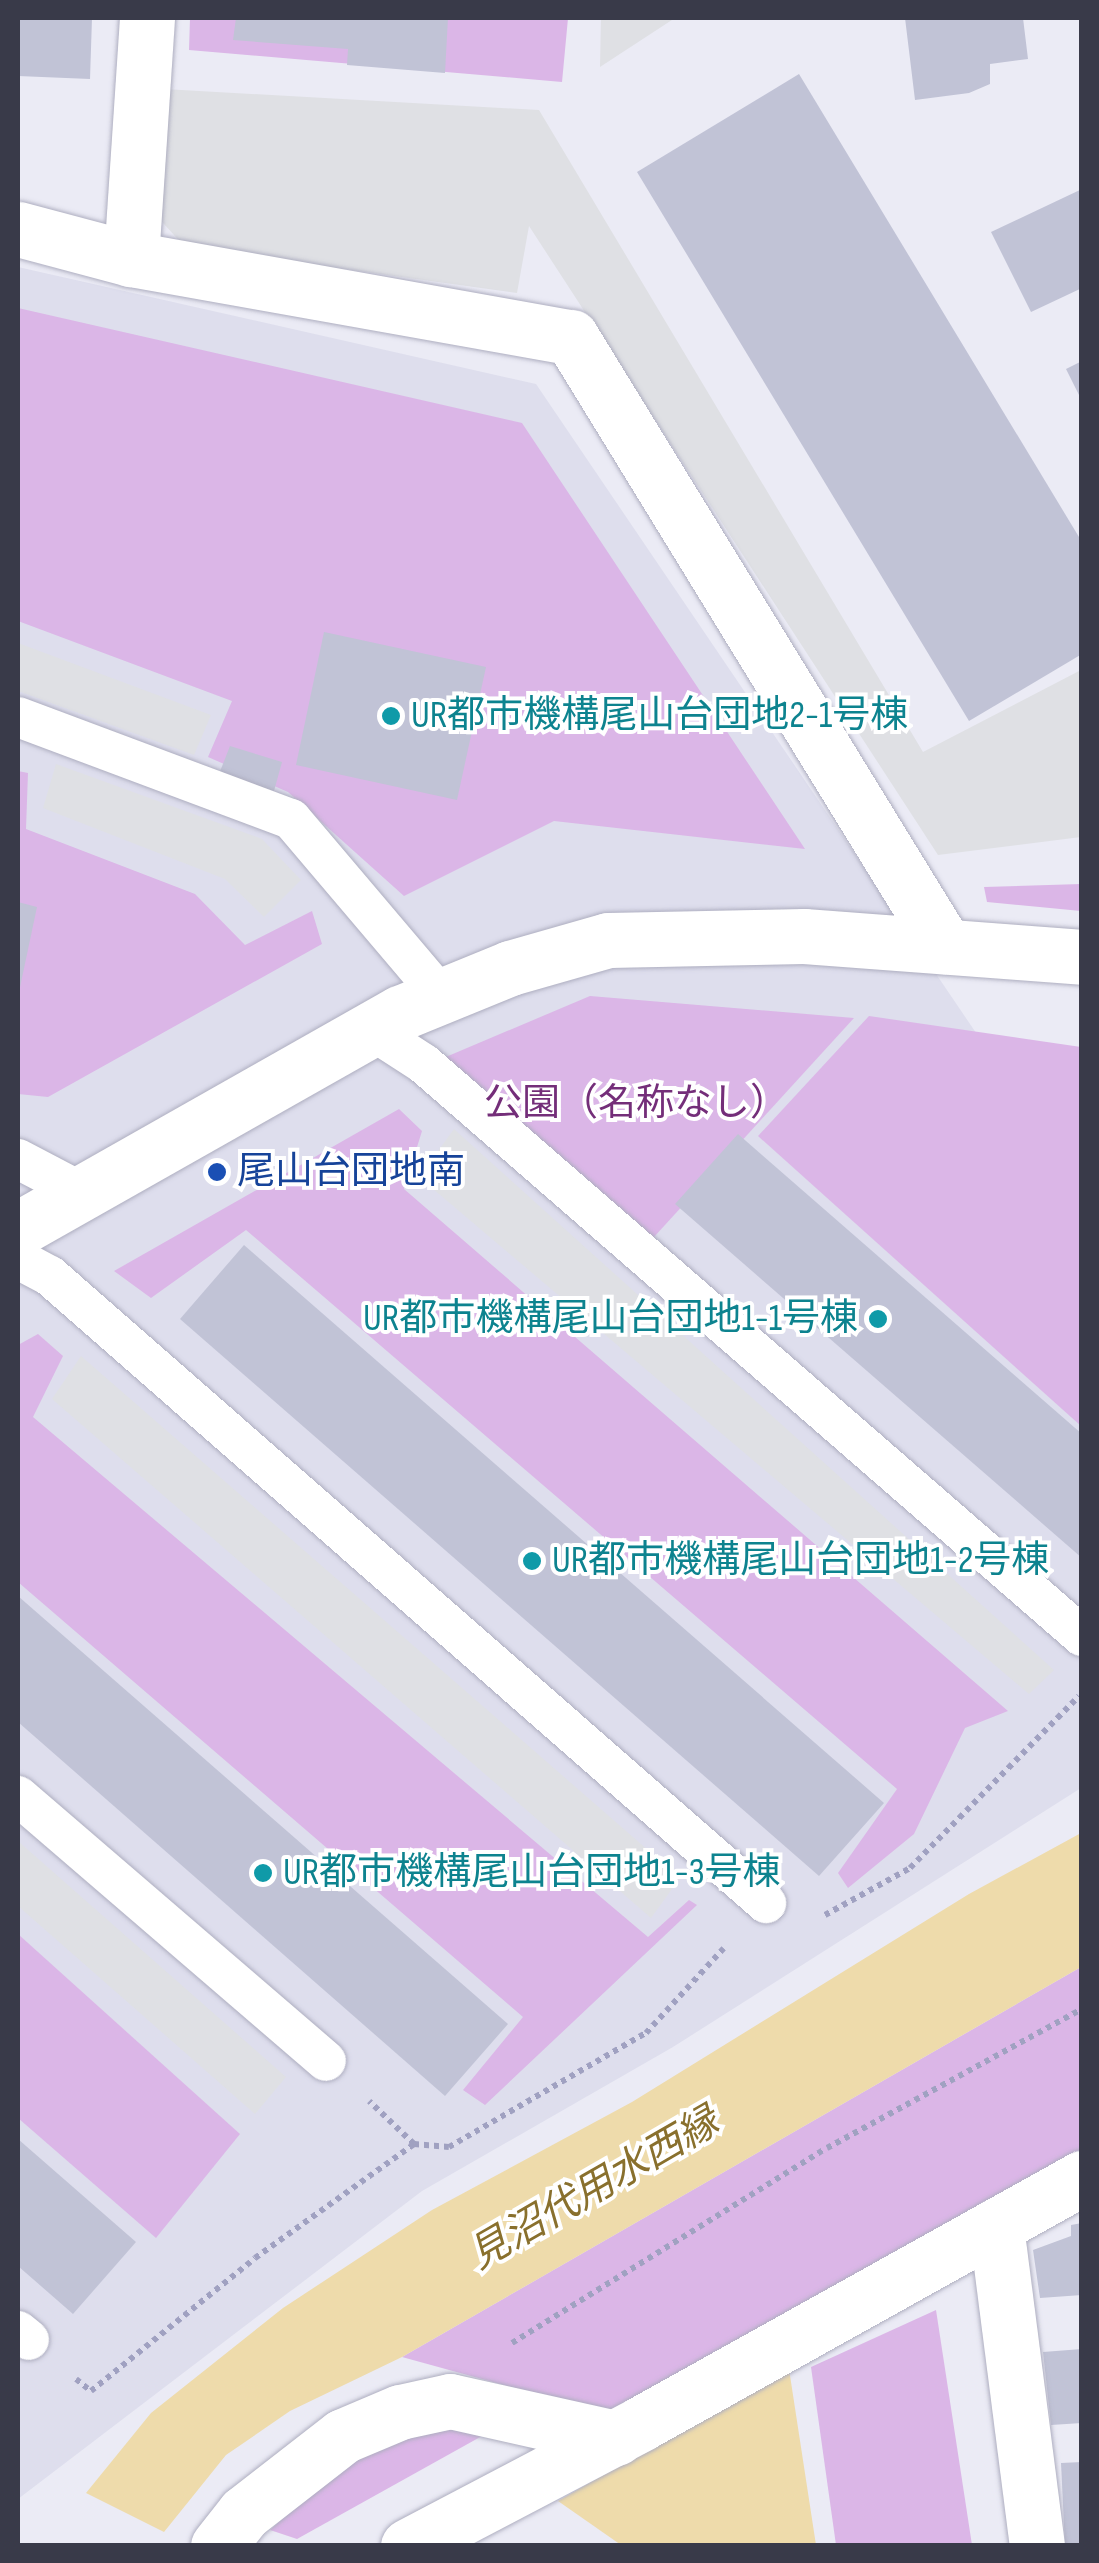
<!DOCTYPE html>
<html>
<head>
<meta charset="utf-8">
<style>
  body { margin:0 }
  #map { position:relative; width:1099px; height:2563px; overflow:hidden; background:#ebebf5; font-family:"Sofia Sans Condensed","Noto Sans JP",sans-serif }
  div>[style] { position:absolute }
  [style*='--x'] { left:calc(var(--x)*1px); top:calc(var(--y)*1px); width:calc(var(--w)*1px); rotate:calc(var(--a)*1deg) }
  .residential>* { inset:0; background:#dedeed }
  .green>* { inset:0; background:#dbb6e7 }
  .parking>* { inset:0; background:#dfe0e4 }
  .water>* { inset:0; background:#eedbab }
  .building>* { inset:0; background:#c1c3d6 }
  .path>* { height:6px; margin-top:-3px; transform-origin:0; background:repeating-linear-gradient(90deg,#a0a1c1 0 5px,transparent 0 10px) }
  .roads { filter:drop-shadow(0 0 2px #aeaec0) drop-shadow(0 0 2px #aeaec0) }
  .service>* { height:40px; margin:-20px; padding:0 20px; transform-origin:20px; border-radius:20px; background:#fff }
  .minor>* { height:55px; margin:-27.5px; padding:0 27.5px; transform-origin:27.5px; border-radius:27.5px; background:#fff }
  .tertiary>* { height:55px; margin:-27.5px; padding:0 27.5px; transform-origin:27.5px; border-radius:27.5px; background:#fff }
  .dots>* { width:28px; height:28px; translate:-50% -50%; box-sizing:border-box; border:5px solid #fff; border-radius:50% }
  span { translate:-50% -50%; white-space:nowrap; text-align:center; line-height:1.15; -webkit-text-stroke:8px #fff; paint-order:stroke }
  .culture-label { font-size:38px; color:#0d838f }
  .left { translate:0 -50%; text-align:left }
  .right { translate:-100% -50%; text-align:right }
  .park-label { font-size:38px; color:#742e79 }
  .transit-label { font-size:38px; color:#164399 }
  .water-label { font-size:40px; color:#89702d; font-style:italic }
  .frame { position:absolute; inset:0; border:20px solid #393a49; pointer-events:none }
</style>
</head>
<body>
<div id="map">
  <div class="residential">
    <i style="clip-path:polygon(18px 267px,536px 384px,989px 1052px,1082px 1129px,1081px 1788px,673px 2047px,422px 2191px,18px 2499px)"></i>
  </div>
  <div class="green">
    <i style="clip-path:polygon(190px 18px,568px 18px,562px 82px,189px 50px)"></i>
    <i style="clip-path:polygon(18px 308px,522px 423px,805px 849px,554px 821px,404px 896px,288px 792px,208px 757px,232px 701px,18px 621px)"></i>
    <i style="clip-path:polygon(18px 771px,28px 773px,26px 829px,195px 894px,245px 945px,312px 911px,322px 944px,48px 1097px,18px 1094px)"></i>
    <i style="clip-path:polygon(1081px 884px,1081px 911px,987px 902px,984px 887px)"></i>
    <i style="clip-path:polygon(590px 996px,854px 1018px,644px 1248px,434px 1062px)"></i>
    <i style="clip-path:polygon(869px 1016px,1081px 1047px,1081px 1426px,758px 1136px)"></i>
    <i style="clip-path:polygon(399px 1109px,422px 1131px,404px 1189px,1008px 1711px,965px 1728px,914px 1834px,848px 1888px,838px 1873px,897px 1789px,246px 1230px,151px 1298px,114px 1271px)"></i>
    <i style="clip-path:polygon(38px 1334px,63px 1356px,33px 1417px,648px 1937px,689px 1900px,697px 1905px,485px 2105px,463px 2090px,523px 2017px,18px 1582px,18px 1345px)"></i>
    <i style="clip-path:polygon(18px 1934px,240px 2134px,156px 2238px,18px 2118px)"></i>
    <i style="clip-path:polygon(1081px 1967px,1081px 2178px,642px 2423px,402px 2357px)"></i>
    <i style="clip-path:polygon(936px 2310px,972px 2545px,836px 2545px,811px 2367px)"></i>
    <i style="clip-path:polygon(452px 2412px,482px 2436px,297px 2539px,270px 2530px,342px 2465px)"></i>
  </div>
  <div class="parking">
    <i style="clip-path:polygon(601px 18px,675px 18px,600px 67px)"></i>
    <i style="clip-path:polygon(164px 89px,539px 110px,923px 752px,1081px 670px,1081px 837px,938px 855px,529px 226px,517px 293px,185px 247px,153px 212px)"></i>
    <i style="clip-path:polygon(18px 643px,211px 715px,194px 755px,18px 691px)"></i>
    <i style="clip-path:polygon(56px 764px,262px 839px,301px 880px,264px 917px,225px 879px,43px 808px)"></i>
    <i style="clip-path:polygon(454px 1129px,1054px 1670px,1029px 1694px,419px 1177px)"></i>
    <i style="clip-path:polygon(81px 1356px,680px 1878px,651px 1918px,52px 1399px)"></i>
    <i style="clip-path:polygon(18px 1841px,286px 2077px,255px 2114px,18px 1906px)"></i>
  </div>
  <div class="water">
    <i style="clip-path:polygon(1081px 1833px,1081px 1967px,402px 2357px,290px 2411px,226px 2455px,164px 2532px,86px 2493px,151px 2413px,283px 2308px,432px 2210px,632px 2102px,969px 1894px)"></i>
    <i style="clip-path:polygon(789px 2369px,816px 2545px,621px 2545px,558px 2501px)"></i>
  </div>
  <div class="building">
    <i style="clip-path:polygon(18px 18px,92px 18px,90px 79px,18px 76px)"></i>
    <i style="clip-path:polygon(236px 18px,448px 18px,445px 73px,347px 65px,348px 49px,233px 40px)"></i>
    <i style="clip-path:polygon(905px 18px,1023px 18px,1028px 59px,990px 64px,990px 84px,969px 93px,915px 100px)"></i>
    <i style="clip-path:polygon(799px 74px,1082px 542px,1082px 654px,969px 721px,637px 172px)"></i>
    <i style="clip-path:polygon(1082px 189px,1082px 288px,1031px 312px,991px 232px)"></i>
    <i style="clip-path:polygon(1082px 361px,1082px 401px,1066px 369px)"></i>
    <i style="clip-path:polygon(324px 632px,486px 667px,457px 800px,296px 765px)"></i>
    <i style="clip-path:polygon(230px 746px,282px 762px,274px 791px,219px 774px)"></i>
    <i style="clip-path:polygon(18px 902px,37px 907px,19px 992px,18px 992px)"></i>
    <i style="clip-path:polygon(738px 1134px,1082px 1434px,1082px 1558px,675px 1204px)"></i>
    <i style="clip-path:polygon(244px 1245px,884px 1803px,819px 1876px,180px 1319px)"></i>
    <i style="clip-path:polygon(18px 1596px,508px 2024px,445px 2096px,18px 1722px)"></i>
    <i style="clip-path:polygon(18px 2139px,136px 2242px,73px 2314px,18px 2266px)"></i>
    <i style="clip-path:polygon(1082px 2223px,1082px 2295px,1040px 2298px,1033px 2250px,1071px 2236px,1071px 2225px)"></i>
    <i style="clip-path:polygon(1082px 2349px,1082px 2423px,1051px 2425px,1043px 2352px)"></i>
    <i style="clip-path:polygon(1082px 2462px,1082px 2546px,1065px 2546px,1061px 2463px)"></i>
  </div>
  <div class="path">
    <i style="--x:825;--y:1915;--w:97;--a:-28.9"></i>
    <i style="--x:910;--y:1868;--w:241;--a:-45.5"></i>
    <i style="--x:414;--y:2144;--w:35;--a:5"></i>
    <i style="--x:449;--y:2147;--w:228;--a:-30.1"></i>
    <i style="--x:646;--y:2033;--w:115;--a:-47.5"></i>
    <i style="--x:512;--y:2343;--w:370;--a:-31.8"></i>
    <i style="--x:827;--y:2148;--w:290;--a:-28.6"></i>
    <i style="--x:76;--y:2379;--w:19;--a:39"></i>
    <i style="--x:91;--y:2391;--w:211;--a:-39"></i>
    <i style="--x:255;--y:2258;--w:196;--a:-35.6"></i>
    <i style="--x:414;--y:2144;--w:62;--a:-136.3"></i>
  </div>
  <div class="roads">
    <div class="service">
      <i style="--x:18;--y:717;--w:291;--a:20.5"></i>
      <i style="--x:291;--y:819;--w:232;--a:49.7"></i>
      <i style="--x:370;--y:1029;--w:64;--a:32.9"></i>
      <i style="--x:424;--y:1064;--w:872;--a:41"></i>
      <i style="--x:18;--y:1159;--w:71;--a:27.6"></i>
      <i style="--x:18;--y:1259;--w:36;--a:28"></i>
      <i style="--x:50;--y:1276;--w:952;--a:41.21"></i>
      <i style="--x:18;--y:1796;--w:406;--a:40.7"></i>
      <i style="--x:18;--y:2331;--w:14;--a:39"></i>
    </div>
    <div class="minor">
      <i style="--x:18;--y:229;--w:117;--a:14.9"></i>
      <i style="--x:131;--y:259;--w:447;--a:10.1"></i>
      <i style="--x:571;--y:337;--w:715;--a:58.45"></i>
      <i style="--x:131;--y:259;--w:242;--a:-86.2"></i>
      <i style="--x:996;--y:2226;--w:323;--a:82.7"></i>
      <i style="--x:218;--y:2546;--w:42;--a:-51.8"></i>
      <i style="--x:244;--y:2513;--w:125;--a:-37.9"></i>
      <i style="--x:343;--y:2436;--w:62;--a:-22.8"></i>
      <i style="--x:400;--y:2412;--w:51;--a:-12.4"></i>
      <i style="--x:450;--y:2401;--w:170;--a:12.6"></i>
      <i style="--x:408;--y:2546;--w:264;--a:-27.7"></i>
      <i style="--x:642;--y:2423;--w:504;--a:-29.11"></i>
    </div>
    <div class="tertiary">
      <i style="--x:18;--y:1229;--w:439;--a:-29.5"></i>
      <i style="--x:400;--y:1013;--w:119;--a:-22.2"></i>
      <i style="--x:510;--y:968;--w:102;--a:-15.9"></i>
      <i style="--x:608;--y:940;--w:196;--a:-1.2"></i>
      <i style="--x:804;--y:936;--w:279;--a:4.3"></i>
    </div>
  </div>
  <div class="dots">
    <i style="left:391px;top:716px;background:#0f9aa8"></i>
    <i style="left:217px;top:1172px;background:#1a4fb4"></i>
    <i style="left:878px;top:1319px;background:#0f9aa8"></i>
    <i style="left:532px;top:1561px;background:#0f9aa8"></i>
    <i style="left:263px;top:1873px;background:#0f9aa8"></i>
  </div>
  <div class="culture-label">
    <span class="left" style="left:411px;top:716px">UR都市機構尾山台団地2-1号棟</span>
    <span class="right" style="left:858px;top:1319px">UR都市機構尾山台団地1-1号棟</span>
    <span class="left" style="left:552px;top:1561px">UR都市機構尾山台団地1-2号棟</span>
    <span class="left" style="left:283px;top:1873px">UR都市機構尾山台団地1-3号棟</span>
  </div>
  <div class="park-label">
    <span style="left:636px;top:1104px">公園（名称なし）</span>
  </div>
  <div class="transit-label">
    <span class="left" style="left:237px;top:1172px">尾山台団地南</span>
  </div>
  <div class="water-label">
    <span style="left:594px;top:2189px;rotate:-30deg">見沼代用水西縁</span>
  </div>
  <div class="frame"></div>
</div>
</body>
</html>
